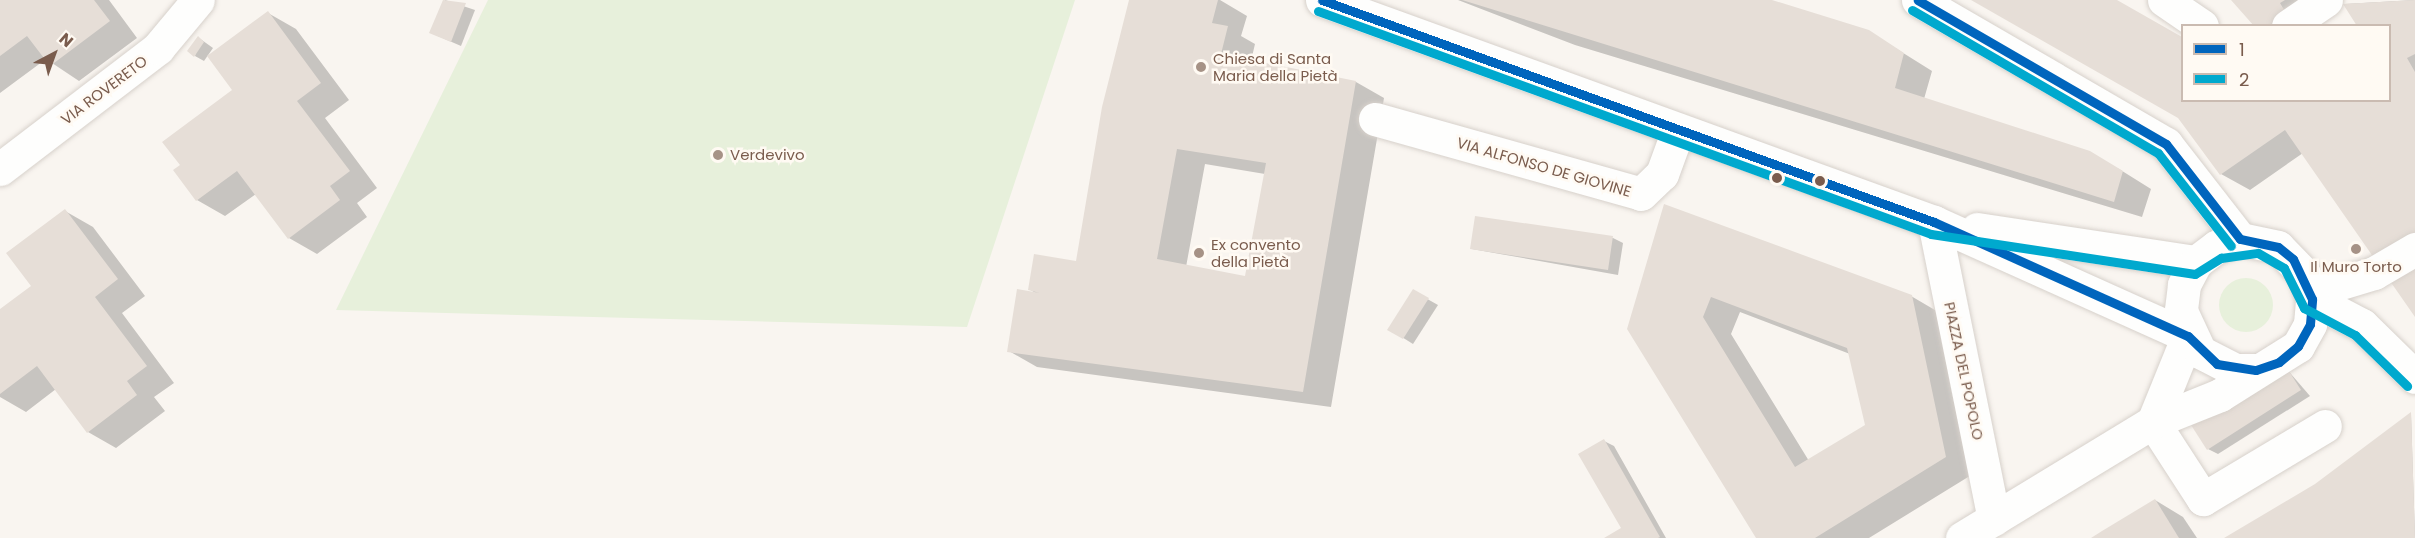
<!DOCTYPE html>
<html>
<head>
<meta charset="utf-8">
<style>
  body { margin:0 }
  #map { position:relative; width:2415px; height:538px; overflow:hidden; background:#f9f5f0; font-family:Poppins,sans-serif }
  div>[style] { position:absolute }
  [style*='--x'] { left:calc(var(--x)*1px); top:calc(var(--y)*1px); width:calc(var(--w)*1px); rotate:calc(var(--a)*1deg) }
  .green>* { inset:0; background:#e7f0db }
  .round { border-radius:50% }
  .shadow>* { inset:0; background:#0003 }
  .building>* { inset:0; background:#e6ded7 }
  .roads { filter:drop-shadow(0 0 2px #d7d1cb) drop-shadow(0 0 2px #d7d1cb) }
  .street>* { height:33px; margin:-16.5px; padding:0 16.5px; transform-origin:16.5px; border-radius:16.5px; background:#fefefd }
  .secondary>* { height:33px; margin:-16.5px; padding:0 16.5px; transform-origin:16.5px; border-radius:16.5px; background:#fefefd }
  .bus-1>* { height:9px; margin:-4.5px; padding:0 4.5px; transform-origin:4.5px; border-radius:4.5px; background:#0065bd }
  .bus-2>* { height:9px; margin:-4.5px; padding:0 4.5px; transform-origin:4.5px; border-radius:4.5px; background:#00a9ce }
  .dots>* { width:16px; height:16px; translate:-50% -50%; box-sizing:border-box; border:3px solid #fffaf3; border-radius:50% }
  span { translate:-50% -50%; white-space:nowrap; text-align:center; line-height:1.15; -webkit-text-stroke:5px #fffaf3; paint-order:stroke }
  .poi-label { font-size:15px; color:#7a5c4d }
  .left { translate:0 -50%; text-align:left }
  .street-label { font-size:15px; color:#7a5c4d }
  .legend { position:absolute; left:2181px; top:24px; width:210px; height:78px; box-sizing:border-box; background:#fffaf3; border:2px solid #cabbb1; margin:0; padding:8px 10px; list-style:none; font-size:18px; color:#7a5c4d }
  .legend li { display:flex; align-items:center; gap:12px; height:30px }
  .legend b { width:30px; border:2px solid #cabbb1 }
  .north { position:absolute; left:24px; top:24px; width:60px; height:60px; -webkit-text-stroke:4px #fffaf3; paint-order:stroke; rotate:41deg; font-size:16px; font-weight:700; line-height:24px; text-align:center; color:#7a5c4d }
  .north::after { content:''; display:block; margin:auto; width:21px; height:27px; background:#7a5c4d; clip-path:polygon(50% 0,100% 100%,50% 72%,0 100%) }
</style>
</head>
<body>
<div id="map">
  <div class="green">
    <i style="clip-path:polygon(488px 0,1075px 0,967px 327px,336px 310px)"></i>
    <i class="round" style="left:2219px;top:278px;width:54px;height:54px"></i>
  </div>
  <div class="shadow">
    <i style="clip-path:polygon(0 0,109px 0,137px 38px,79px 81px,46px 59px,0 93px)"></i>
    <i style="clip-path:polygon(445px 0,475px 10px,461px 46px,431px 33px)"></i>
    <i style="clip-path:polygon(evenodd,1130px 0,1220px 0,1247px 16px,1241px 36px,1255px 44px,1251px 61px,1356px 82px,1384px 98px,1331px 407px,1037px 367px,1009px 351px,1037px 294px,1029px 289px,1077px 262px,1130px 0,1205px 164px,1265px 174px,1247px 278px,1186px 267px,1205px 164px)"></i>
    <i style="clip-path:polygon(1458px 0,1766px 0,1868px 31px,1932px 71px,1924px 99px,2119px 169px,2151px 189px,2142px 217px,1575px 45px)"></i>
    <i style="clip-path:polygon(1975px 0,2114px 0,2182px 39px,2182px 100px,2390px 100px,2390px 26px,2345px 4px,2415px 0,2415px 314px,2303px 153px,2250px 190px,2221px 174px,2179px 117px)"></i>
    <i style="clip-path:polygon(2233px 0,2342px 0,2307px 19px)"></i>
    <i style="clip-path:polygon(268px 13px,296px 29px,349px 100px,325px 118px,377px 188px,357px 203px,367px 217px,317px 254px,289px 238px,256px 194px,225px 216px,197px 200px,182px 165px,234px 90px)"></i>
    <i style="clip-path:polygon(199px 38px,213px 48px,204px 61px,195px 56px)"></i>
    <i style="clip-path:polygon(evenodd,1665px 206px,1911px 296px,1940px 313px,1973px 474px,1869px 538px,1758px 538px,1665px 206px,1740px 312px,1850px 354px,1867px 425px,1809px 461px,1731px 334px,1740px 312px)"></i>
    <i style="clip-path:polygon(65px 211px,93px 227px,145px 296px,122px 313px,174px 383px,154px 397px,165px 411px,116px 448px,88px 432px,56px 389px,26px 412px,0 397px,0 311px,33px 286px)"></i>
    <i style="clip-path:polygon(1613px 238px,1623px 243px,1618px 275px,1472px 249px)"></i>
    <i style="clip-path:polygon(1413px 291px,1438px 305px,1413px 344px,1389px 329px)"></i>
    <i style="clip-path:polygon(2285px 367px,2310px 396px,2218px 454px,2208px 449px)"></i>
    <i style="clip-path:polygon(2411px 414px,2415px 538px,2227px 538px,2316px 485px)"></i>
    <i style="clip-path:polygon(1604px 441px,1614px 446px,1666px 538px,1607px 538px,1623px 528px)"></i>
    <i style="clip-path:polygon(2155px 500px,2183px 517px,2197px 538px,2094px 538px)"></i>
  </div>
  <div class="building">
    <i style="clip-path:polygon(0 0,94px 0,110px 21px,50px 66px,27px 36px,0 56px)"></i>
    <i style="clip-path:polygon(443px 0,466px 3px,451px 42px,429px 33px)"></i>
    <i style="clip-path:polygon(evenodd,1129px 0,1218px 0,1212px 23px,1228px 26px,1221px 54px,1356px 81px,1303px 392px,1007px 352px,1017px 289px,1040px 293px,1028px 290px,1034px 254px,1076px 261px,1102px 107px,1129px 0,1177px 149px,1266px 163px,1245px 276px,1157px 259px,1177px 149px)"></i>
    <i style="clip-path:polygon(1462px 0,1772px 0,1869px 30px,1904px 53px,1895px 88px,2090px 151px,2123px 171px,2114px 202px)"></i>
    <i style="clip-path:polygon(1971px 0,2117px 0,2182px 37px,2182px 100px,2390px 100px,2390px 26px,2357px 26px,2343px 4px,2415px 0,2415px 54px,2407px 58px,2415px 72px,2415px 317px,2285px 130px,2220px 175px,2178px 118px)"></i>
    <i style="clip-path:polygon(2231px 0,2285px 0,2280px 3px,2289px 18px,2278px 26px,2254px 26px)"></i>
    <i style="clip-path:polygon(268px 11px,321px 83px,297px 101px,350px 171px,330px 186px,340px 200px,288px 239px,237px 171px,196px 201px,173px 170px,180px 165px,162px 142px,232px 90px,207px 56px)"></i>
    <i style="clip-path:polygon(198px 36px,204px 42px,194px 57px,187px 51px)"></i>
    <i style="clip-path:polygon(evenodd,1664px 204px,1912px 295px,1946px 457px,1815px 538px,1756px 538px,1627px 329px,1664px 204px,1711px 297px,1847px 348px,1865px 425px,1795px 467px,1703px 317px,1711px 297px)"></i>
    <i style="clip-path:polygon(65px 209px,118px 279px,95px 297px,147px 366px,127px 381px,137px 395px,87px 433px,37px 366px,0 394px,0 309px,31px 286px,6px 253px)"></i>
    <i style="clip-path:polygon(1475px 216px,1613px 236px,1608px 270px,1470px 249px)"></i>
    <i style="clip-path:polygon(1413px 289px,1429px 298px,1403px 339px,1387px 330px)"></i>
    <i style="clip-path:polygon(2285px 365px,2301px 390px,2207px 450px,2191px 425px)"></i>
    <i style="clip-path:polygon(2411px 412px,2415px 538px,2224px 538px,2315px 484px)"></i>
    <i style="clip-path:polygon(1604px 439px,1660px 537px,1658px 538px,1604px 538px,1621px 528px,1578px 454px)"></i>
    <i style="clip-path:polygon(2155px 499px,2179px 538px,2091px 538px,2102px 531px)"></i>
  </div>
  <div class="roads">
    <div class="street">
      <i style="--x:2164;--y:0;--w:46;--a:34.4"></i>
      <i style="--x:2288;--y:26;--w:46;--a:-34.4"></i>
      <i style="--x:1375;--y:119;--w:276;--a:15.7"></i>
      <i style="--x:1641;--y:194;--w:29;--a:-44"></i>
      <i style="--x:1662;--y:174;--w:47;--a:-70"></i>
      <i style="--x:0;--y:169;--w:199;--a:-37.4"></i>
      <i style="--x:158;--y:48;--w:62;--a:-50.2"></i>
      <i style="--x:1934;--y:222;--w:303;--a:78.6"></i>
      <i style="--x:2153;--y:422;--w:92;--a:57"></i>
      <i style="--x:2203;--y:499;--w:142;--a:-30.9"></i>
    </div>
    <div class="secondary">
      <i style="--x:1322;--y:0;--w:651;--a:19.94"></i>
      <i style="--x:1934;--y:222;--w:278;--a:24.2"></i>
      <i style="--x:1918;--y:0;--w:287;--a:30.1"></i>
      <i style="--x:2166;--y:144;--w:120;--a:52.1"></i>
      <i style="--x:1977;--y:229;--w:221;--a:8.6"></i>
      <i style="--x:2311;--y:292;--w:66;--a:-16.8"></i>
      <i style="--x:2374;--y:273;--w:48;--a:-30.3"></i>
      <i style="--x:2312;--y:299;--w:56;--a:27.5"></i>
      <i style="--x:2362;--y:325;--w:74;--a:44.5"></i>
      <i style="--x:2153;--y:422;--w:93;--a:-67.9"></i>
      <i style="--x:1962;--y:538;--w:223;--a:-31.3"></i>
      <i style="--x:2153;--y:422;--w:72;--a:-21.9"></i>
      <i style="--x:2220;--y:395;--w:92;--a:-32.1"></i>
      <i style="--x:2298;--y:346;--w:25;--a:-61"></i>
      <i style="--x:2310;--y:324;--w:25;--a:-85"></i>
      <i style="--x:2312;--y:299;--w:26;--a:-108"></i>
      <i style="--x:2304;--y:274;--w:37;--a:-134"></i>
      <i style="--x:2278;--y:247;--w:39;--a:-168"></i>
      <i style="--x:2240;--y:239;--w:25;--a:162"></i>
      <i style="--x:2216;--y:247;--w:25;--a:143"></i>
      <i style="--x:2196;--y:262;--w:26;--a:118"></i>
      <i style="--x:2184;--y:285;--w:26;--a:97"></i>
      <i style="--x:2181;--y:311;--w:45;--a:65.1"></i>
      <i style="--x:2200;--y:352;--w:39;--a:27"></i>
      <i style="--x:2235;--y:370;--w:21;--a:0"></i>
    </div>
  </div>
  <div class="bus-1">
    <i style="--x:1322;--y:0;--w:651;--a:19.94"></i>
    <i style="--x:1934;--y:222;--w:278;--a:24.2"></i>
    <i style="--x:2188;--y:336;--w:40;--a:44"></i>
    <i style="--x:2217;--y:364;--w:39;--a:9"></i>
    <i style="--x:2256;--y:370;--w:24;--a:-19"></i>
    <i style="--x:2279;--y:362;--w:25;--a:-40"></i>
    <i style="--x:2298;--y:346;--w:25;--a:-61"></i>
    <i style="--x:2310;--y:324;--w:25;--a:-85"></i>
    <i style="--x:2312;--y:299;--w:44;--a:-115.4"></i>
    <i style="--x:2293;--y:259;--w:19;--a:-141"></i>
    <i style="--x:2278;--y:247;--w:39;--a:-168"></i>
    <i style="--x:2240;--y:239;--w:120;--a:-127.9"></i>
    <i style="--x:2166;--y:144;--w:287;--a:-149.9"></i>
  </div>
  <div class="bus-2">
    <i style="--x:1912;--y:10;--w:285;--a:30.2"></i>
    <i style="--x:2158;--y:153;--w:118;--a:51.9"></i>
    <i style="--x:1318;--y:11;--w:652;--a:19.99"></i>
    <i style="--x:1931;--y:234;--w:267;--a:8.6"></i>
    <i style="--x:2195;--y:274;--w:31;--a:-32"></i>
    <i style="--x:2221;--y:258;--w:37;--a:-8"></i>
    <i style="--x:2258;--y:253;--w:30;--a:30"></i>
    <i style="--x:2284;--y:268;--w:45;--a:63.4"></i>
    <i style="--x:2304;--y:308;--w:58;--a:27.9"></i>
    <i style="--x:2355;--y:335;--w:73;--a:44.4"></i>
  </div>
  <div class="dots">
    <i style="left:1201px;top:67px;background:#a69286"></i>
    <i style="left:718px;top:155px;background:#a69286"></i>
    <i style="left:1777px;top:178px;background:#7a5c4d"></i>
    <i style="left:1820px;top:181px;background:#7a5c4d"></i>
    <i style="left:2356px;top:249px;background:#a69286"></i>
    <i style="left:1199px;top:253px;background:#a69286"></i>
  </div>
  <div class="poi-label">
    <span class="left" style="left:1213px;top:67px">Chiesa di Santa<br>Maria della Pietà</span>
    <span class="left" style="left:730px;top:155px">Verdevivo</span>
    <span class="left" style="left:1211px;top:253px">Ex convento<br>della Pietà</span>
    <span style="left:2356px;top:267px">Il Muro Torto</span>
  </div>
  <div class="street-label">
    <span style="left:104px;top:90px;rotate:-37deg">VIA ROVERETO</span>
    <span style="left:1544px;top:167px;rotate:16deg">VIA ALFONSO DE GIOVINE</span>
    <span style="left:1964px;top:371px;rotate:78deg">PIAZZA DEL POPOLO</span>
  </div>
  <ul class="legend">
  <li><b style="height:8px;background:#0065bd"></b>1</li>
  <li><b style="height:8px;background:#00a9ce"></b>2</li>
  </ul>
  <div class="north">N</div>
</div>
</body>
</html>
